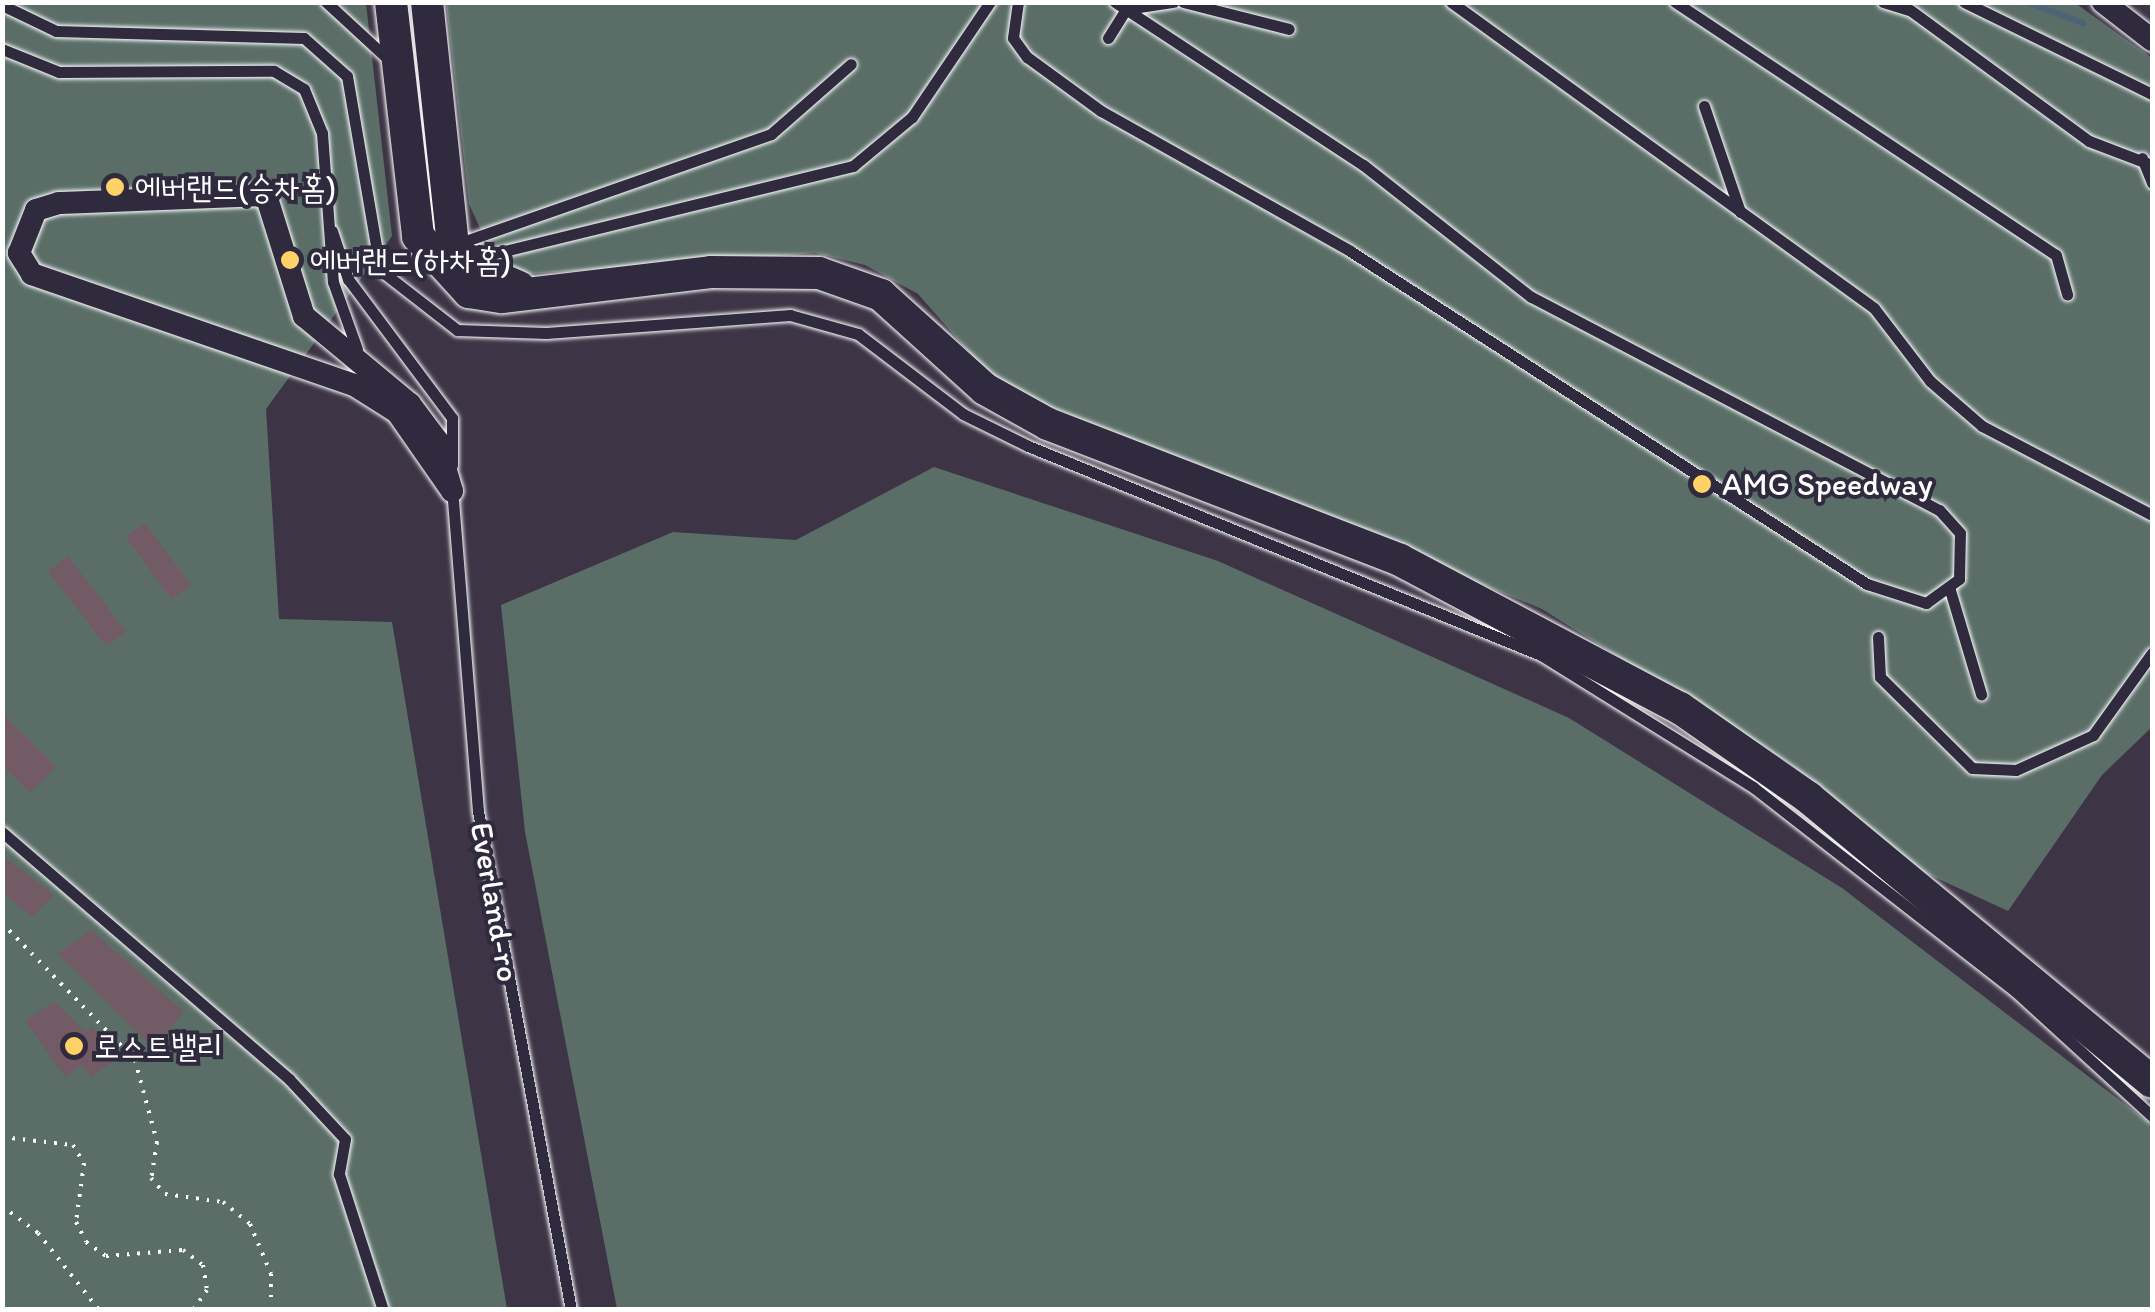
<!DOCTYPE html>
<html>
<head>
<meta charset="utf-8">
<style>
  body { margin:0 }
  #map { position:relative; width:2155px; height:1312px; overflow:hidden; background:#3d3445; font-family:Itim,"Poor Story",sans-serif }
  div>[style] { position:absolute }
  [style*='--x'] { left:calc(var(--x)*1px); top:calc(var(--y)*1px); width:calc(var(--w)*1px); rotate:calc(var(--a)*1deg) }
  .green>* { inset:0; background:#5a6e67 }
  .stream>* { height:6px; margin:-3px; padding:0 3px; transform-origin:3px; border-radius:3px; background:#4d6378 }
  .building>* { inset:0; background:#735b66 }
  .path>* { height:4px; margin-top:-2px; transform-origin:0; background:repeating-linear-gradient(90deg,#fff 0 2.5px,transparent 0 10.5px) }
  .roads { filter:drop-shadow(0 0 2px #fff) drop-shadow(0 0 2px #fff) }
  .lane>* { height:11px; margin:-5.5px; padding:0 5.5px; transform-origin:5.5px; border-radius:5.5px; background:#2f2a3d }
  .street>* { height:22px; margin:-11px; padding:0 11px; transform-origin:11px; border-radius:11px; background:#2f2a3d }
  .secondary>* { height:32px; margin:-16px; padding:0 16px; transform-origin:16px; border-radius:16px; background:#2f2a3d }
  .dots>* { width:28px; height:28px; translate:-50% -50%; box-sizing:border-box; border:5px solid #2f2a3d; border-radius:50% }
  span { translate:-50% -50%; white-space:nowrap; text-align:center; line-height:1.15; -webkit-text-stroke:8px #2f2a3d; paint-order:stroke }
  .poi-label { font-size:32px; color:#fff }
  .left { translate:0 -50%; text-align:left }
  .street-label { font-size:32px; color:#fff }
  .frame { position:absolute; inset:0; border:5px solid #fff; pointer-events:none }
</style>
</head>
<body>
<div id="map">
  <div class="green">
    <i style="clip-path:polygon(3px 3px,366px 3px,392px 236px,266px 409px,279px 619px,392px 622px,507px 1309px,3px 1310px)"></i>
    <i style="clip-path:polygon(446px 3px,2075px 3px,2152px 58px,2152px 727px,2102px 775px,2008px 911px,1904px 863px,1791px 764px,1542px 609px,998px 385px,918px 294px,865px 265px,815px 253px,502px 276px,469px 204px)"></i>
    <i style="clip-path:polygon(934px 467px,1218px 561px,1569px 718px,1842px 888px,2152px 1125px,2152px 1309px,617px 1309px,525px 832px,501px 605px,673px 532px,796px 540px)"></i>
  </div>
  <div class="stream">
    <i style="--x:2027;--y:2;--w:60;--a:20.6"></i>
  </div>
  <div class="building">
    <i style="clip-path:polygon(145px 523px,191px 585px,171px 599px,126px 537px)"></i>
    <i style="clip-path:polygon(68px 556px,126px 632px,106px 646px,48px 571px)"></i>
    <i style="clip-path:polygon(2px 713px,56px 767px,30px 793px,2px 765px)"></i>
    <i style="clip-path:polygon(2px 855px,54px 895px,32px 917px,2px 891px)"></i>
    <i style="clip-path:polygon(91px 930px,184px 1012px,153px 1048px,58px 954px)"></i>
    <i style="clip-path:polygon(54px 1001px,85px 1032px,92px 1027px,115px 1060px,91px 1077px,82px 1065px,65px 1077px,25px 1021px)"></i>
  </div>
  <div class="path">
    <i style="--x:2;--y:923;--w:191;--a:45.8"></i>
    <i style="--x:135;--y:1060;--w:85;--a:75"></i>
    <i style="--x:157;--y:1142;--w:36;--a:99"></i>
    <i style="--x:151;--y:1178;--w:21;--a:49"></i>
    <i style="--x:165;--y:1194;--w:59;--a:7.9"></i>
    <i style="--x:223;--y:1202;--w:35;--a:39"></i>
    <i style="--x:250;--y:1224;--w:54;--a:67.2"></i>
    <i style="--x:271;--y:1274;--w:28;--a:90"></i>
    <i style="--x:2;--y:1137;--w:71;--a:6.4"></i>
    <i style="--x:73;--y:1145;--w:21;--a:59"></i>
    <i style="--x:84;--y:1163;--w:60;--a:97.7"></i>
    <i style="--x:76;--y:1222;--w:22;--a:63"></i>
    <i style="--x:86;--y:1242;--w:24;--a:35"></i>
    <i style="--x:106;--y:1256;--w:77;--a:-4.5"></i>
    <i style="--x:183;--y:1250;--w:25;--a:37"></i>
    <i style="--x:203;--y:1265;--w:25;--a:81"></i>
    <i style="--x:207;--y:1290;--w:24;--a:125"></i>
    <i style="--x:2;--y:1206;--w:45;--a:36.9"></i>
    <i style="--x:38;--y:1233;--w:98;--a:51.6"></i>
  </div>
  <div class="roads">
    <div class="lane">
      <i style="--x:326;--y:2;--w:86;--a:42.6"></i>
      <i style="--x:1018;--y:2;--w:36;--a:98"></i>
      <i style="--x:1013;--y:38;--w:24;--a:54"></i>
      <i style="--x:1027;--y:57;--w:92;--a:36.1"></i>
      <i style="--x:1101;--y:111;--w:286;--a:29.3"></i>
      <i style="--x:1350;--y:251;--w:615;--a:32.79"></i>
      <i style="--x:1867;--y:584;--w:62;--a:17.9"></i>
      <i style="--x:1926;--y:603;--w:41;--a:-36"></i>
      <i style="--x:1959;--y:579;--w:46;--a:-88.8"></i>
      <i style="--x:1960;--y:533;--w:31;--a:-132"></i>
      <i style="--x:1939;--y:510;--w:460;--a:-152.4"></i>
      <i style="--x:1531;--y:297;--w:214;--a:-141.8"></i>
      <i style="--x:1363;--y:165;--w:297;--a:-146.7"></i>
      <i style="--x:1183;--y:2;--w:109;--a:14.3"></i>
      <i style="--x:1451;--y:2;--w:522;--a:35.88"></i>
      <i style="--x:1874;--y:308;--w:92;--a:52.5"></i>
      <i style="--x:1930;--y:381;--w:69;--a:40.9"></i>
      <i style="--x:1982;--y:426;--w:192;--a:27.6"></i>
      <i style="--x:1675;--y:2;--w:457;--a:33.6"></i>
      <i style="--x:2056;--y:255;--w:41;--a:74.2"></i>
      <i style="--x:1883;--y:2;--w:28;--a:17"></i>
      <i style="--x:1910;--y:10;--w:222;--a:36.2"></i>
      <i style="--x:2089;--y:141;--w:67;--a:20.9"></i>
      <i style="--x:1964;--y:2;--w:209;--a:26.1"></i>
      <i style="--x:2;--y:5;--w:60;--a:25.7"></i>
      <i style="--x:56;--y:31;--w:248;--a:1.6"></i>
      <i style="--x:304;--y:38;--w:57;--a:41.5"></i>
      <i style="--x:347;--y:76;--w:197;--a:80.3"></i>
      <i style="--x:380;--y:270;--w:98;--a:37.9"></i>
      <i style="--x:457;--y:330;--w:89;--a:1.9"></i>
      <i style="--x:546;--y:333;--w:245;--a:-4.2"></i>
      <i style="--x:790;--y:315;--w:71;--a:15.6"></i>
      <i style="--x:858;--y:334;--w:132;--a:37.3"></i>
      <i style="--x:963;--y:414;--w:72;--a:26.2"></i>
      <i style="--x:1028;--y:446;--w:554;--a:22.17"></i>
      <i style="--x:1541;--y:655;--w:250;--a:31.9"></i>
      <i style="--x:1753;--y:787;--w:333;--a:37.9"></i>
      <i style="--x:2016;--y:992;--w:184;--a:42.4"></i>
      <i style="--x:1108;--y:38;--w:34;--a:-58"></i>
      <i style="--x:1126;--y:9;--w:48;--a:-8.5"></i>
      <i style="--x:2;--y:49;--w:61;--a:22"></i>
      <i style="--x:59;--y:72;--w:215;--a:-0.3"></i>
      <i style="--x:274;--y:71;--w:35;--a:31"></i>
      <i style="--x:304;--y:89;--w:48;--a:67.8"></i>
      <i style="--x:322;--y:133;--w:149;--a:85.8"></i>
      <i style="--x:333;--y:282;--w:71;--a:70.3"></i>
      <i style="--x:1704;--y:106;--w:112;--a:71.2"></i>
      <i style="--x:2142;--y:158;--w:27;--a:68"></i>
      <i style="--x:332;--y:231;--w:51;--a:71.6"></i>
      <i style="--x:348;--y:279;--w:174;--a:53.2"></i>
      <i style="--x:452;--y:418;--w:47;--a:90"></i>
      <i style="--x:457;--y:244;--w:333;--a:-19.3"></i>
      <i style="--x:771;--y:134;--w:106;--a:-41.2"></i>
      <i style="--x:467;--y:249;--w:25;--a:11"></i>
      <i style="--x:492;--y:254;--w:372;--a:-13.7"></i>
      <i style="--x:853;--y:166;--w:77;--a:-39.7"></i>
      <i style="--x:912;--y:117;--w:139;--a:-55.9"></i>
      <i style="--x:452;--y:488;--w:324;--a:85.4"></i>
      <i style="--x:478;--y:811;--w:508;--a:79.44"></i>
      <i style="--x:1950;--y:590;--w:109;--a:73.4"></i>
      <i style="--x:1878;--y:637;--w:40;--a:87.1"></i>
      <i style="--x:1880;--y:677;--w:129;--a:44.7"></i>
      <i style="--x:1972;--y:768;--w:44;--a:2.6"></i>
      <i style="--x:2016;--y:770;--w:85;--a:-24.4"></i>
      <i style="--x:2093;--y:735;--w:101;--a:-54.3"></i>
      <i style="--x:2;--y:832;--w:379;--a:40.7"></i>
      <i style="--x:289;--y:1079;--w:82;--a:47"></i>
      <i style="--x:345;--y:1139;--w:36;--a:100"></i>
      <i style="--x:339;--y:1174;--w:143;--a:72.1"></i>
    </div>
    <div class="street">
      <i style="--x:2103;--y:2;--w:62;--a:37.8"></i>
      <i style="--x:266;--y:195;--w:127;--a:72.6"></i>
      <i style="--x:304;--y:316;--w:138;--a:39.7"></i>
      <i style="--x:410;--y:404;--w:45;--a:53.1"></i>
      <i style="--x:437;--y:440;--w:53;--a:73.6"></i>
      <i style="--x:452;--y:491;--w:96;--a:-124.8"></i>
      <i style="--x:397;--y:412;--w:51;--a:-147.9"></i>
      <i style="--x:354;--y:385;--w:341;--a:-161"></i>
      <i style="--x:32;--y:274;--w:25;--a:-122"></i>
      <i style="--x:19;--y:253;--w:46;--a:-68.4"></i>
      <i style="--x:36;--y:210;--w:24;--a:-17"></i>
      <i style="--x:59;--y:203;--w:207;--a:-2.2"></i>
    </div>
    <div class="secondary">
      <i style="--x:391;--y:2;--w:236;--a:83.4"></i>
      <i style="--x:418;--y:236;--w:76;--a:47.7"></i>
      <i style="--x:469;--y:292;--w:33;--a:9"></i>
      <i style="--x:502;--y:297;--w:210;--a:-6.8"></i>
      <i style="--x:711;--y:272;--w:108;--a:0.5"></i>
      <i style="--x:819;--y:273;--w:66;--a:19.5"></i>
      <i style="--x:881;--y:295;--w:140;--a:42.1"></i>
      <i style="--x:985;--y:389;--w:72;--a:29.1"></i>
      <i style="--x:1048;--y:424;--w:377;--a:21.1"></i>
      <i style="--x:1400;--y:560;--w:317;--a:27.9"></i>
      <i style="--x:1680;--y:708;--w:157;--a:34.9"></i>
      <i style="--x:1809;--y:798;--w:445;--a:39.6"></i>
      <i style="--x:427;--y:2;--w:244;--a:83.9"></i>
      <i style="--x:453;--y:245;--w:26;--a:51"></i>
      <i style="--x:469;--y:265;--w:55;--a:23.7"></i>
    </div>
  </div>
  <div class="dots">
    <i style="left:115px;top:187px;background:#ffd166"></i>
    <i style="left:290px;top:260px;background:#ffd166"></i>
    <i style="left:1702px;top:484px;background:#ffd166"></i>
    <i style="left:74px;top:1046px;background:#ffd166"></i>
  </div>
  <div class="poi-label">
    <span class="left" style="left:135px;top:187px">에버랜드(승차홈)</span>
    <span class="left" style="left:310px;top:260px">에버랜드(하차홈)</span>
    <span class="left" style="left:1722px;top:484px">AMG Speedway</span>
    <span class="left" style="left:94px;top:1046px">로스트밸리</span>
  </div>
  <div class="street-label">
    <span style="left:495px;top:902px;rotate:80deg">Everland-ro</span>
  </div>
  <div class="frame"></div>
</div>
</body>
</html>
